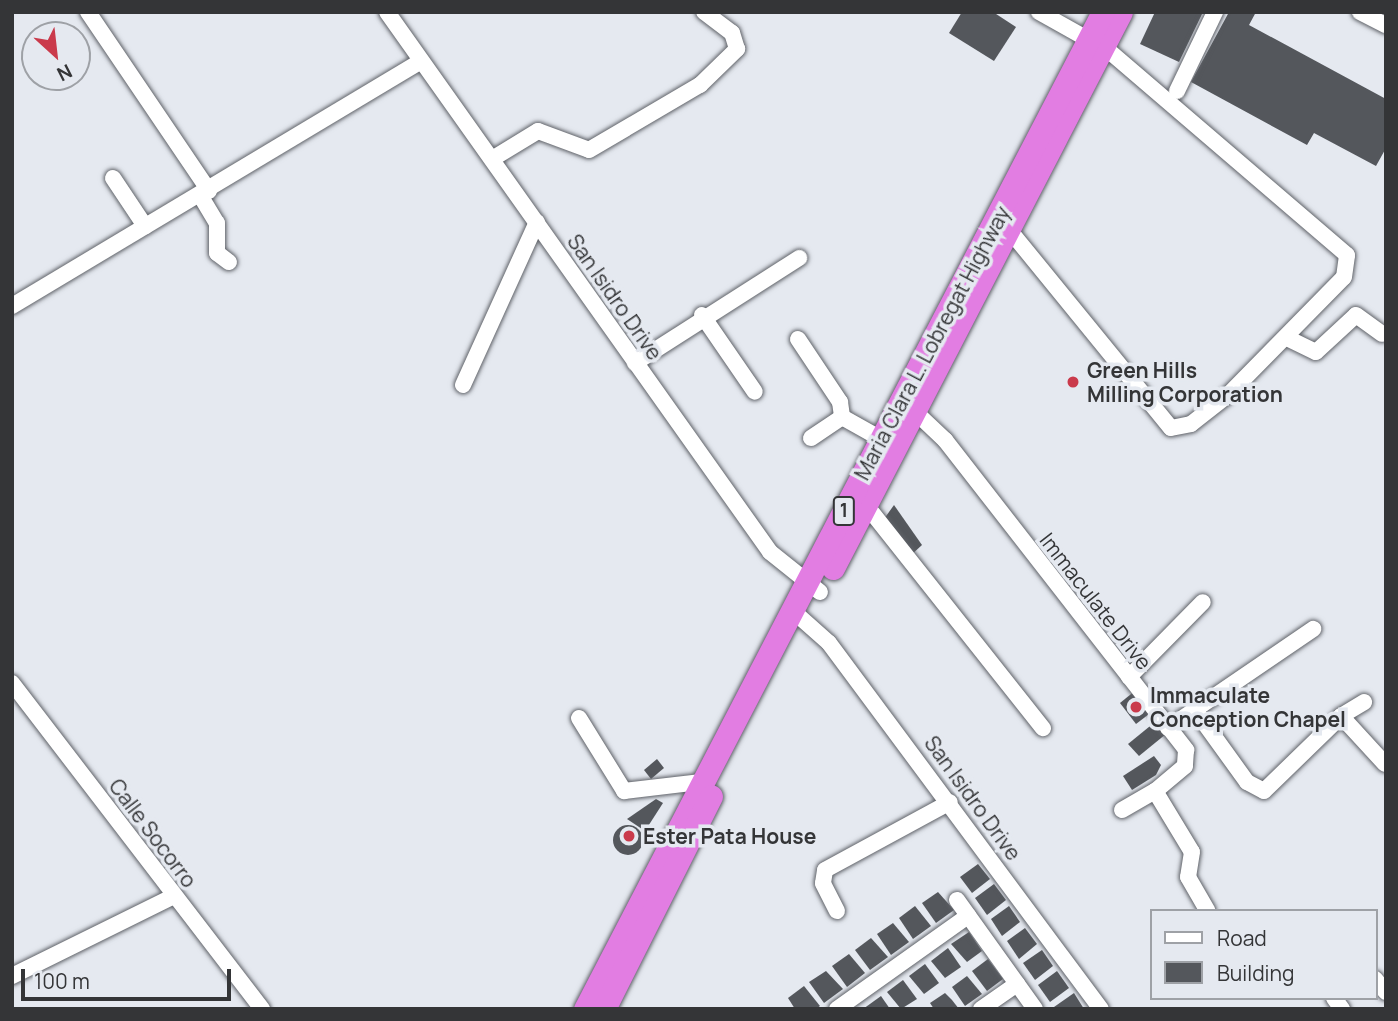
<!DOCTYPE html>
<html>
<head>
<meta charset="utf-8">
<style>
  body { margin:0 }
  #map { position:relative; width:1398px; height:1021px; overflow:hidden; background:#e5e9f0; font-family:Manrope,sans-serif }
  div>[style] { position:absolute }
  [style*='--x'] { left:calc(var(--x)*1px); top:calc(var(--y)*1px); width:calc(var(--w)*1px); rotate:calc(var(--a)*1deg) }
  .building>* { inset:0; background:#54575c }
  .round { border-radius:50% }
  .roads { filter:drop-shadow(0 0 2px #5f6268) drop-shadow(0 0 2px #5f6268) }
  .minor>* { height:16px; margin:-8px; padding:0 8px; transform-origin:8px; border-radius:8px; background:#fff }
  .highway>* { height:23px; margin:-11.5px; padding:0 11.5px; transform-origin:11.5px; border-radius:11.5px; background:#e27de2 }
  .dots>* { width:19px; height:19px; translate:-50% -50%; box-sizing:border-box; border:4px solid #e5e9f0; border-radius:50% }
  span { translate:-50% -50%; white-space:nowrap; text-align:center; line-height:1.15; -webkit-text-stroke:7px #e5e9f0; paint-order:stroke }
  .shield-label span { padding:2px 5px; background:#e5e9f0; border:2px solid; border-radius:5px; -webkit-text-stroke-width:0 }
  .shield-label { font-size:19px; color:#343537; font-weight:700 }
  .street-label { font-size:21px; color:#343537 }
  .poi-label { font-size:21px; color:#343537; font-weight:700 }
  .left { translate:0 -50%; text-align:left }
  .frame { position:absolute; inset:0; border:14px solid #343537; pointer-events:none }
  .legend { position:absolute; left:1150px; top:909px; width:228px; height:91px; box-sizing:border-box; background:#e5e9f0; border:2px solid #9ea1a6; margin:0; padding:9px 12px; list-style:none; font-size:21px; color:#343537 }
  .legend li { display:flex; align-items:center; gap:14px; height:35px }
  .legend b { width:35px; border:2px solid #9ea1a6 }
  .north { position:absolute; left:21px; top:21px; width:70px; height:70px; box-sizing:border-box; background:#e5e9f0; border:2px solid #9ea1a6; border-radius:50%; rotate:153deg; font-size:19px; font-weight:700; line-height:28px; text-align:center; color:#343537 }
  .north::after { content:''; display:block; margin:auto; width:24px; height:32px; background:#ca3a4b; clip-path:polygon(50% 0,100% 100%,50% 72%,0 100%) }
  .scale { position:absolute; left:21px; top:969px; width:210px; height:32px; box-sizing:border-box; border:4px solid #343537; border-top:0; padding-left:9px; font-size:21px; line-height:24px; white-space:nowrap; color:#343537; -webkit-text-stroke:5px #e5e9f0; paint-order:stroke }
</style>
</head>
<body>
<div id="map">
  <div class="building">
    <i style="clip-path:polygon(962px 12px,993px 12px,1016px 27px,994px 61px,949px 33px)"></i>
    <i style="clip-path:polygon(1155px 12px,1203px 12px,1179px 62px,1140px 44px)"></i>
    <i style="clip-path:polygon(1229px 12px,1256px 12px,1249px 25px,1386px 99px,1386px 148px,1376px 166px,1314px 133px,1307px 145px,1191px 82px)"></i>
    <i style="clip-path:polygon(894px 505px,922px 545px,910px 556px,884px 519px)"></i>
    <i style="clip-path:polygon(1136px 690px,1153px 711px,1136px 724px,1120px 703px)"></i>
    <i style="clip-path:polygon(1155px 722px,1166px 734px,1139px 756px,1128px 744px)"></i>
    <i style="clip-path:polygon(1154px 756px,1161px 765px,1156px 775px,1132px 790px,1123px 776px)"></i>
    <i style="clip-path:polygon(657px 759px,664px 768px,651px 779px,644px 770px)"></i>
    <i style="clip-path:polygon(656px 799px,663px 803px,645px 831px,627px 819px)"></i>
    <i class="round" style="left:613px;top:825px;width:30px;height:30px"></i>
    <i style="clip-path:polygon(978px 864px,990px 879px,972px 893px,960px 877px)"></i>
    <i style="clip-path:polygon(994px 884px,1006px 900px,987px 915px,975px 898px)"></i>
    <i style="clip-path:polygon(938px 892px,954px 910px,936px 923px,922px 903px)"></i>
    <i style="clip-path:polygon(915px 906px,931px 926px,913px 939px,899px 918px)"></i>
    <i style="clip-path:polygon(1009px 906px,1020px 922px,1002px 936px,991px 919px)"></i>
    <i style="clip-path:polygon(893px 923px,909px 942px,891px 955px,877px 934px)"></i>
    <i style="clip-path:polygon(1025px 928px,1037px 944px,1019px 959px,1007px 941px)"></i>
    <i style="clip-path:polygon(969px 932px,982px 951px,967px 962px,951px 944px)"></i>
    <i style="clip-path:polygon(871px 938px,888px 957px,870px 970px,855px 950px)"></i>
    <i style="clip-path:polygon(948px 948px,961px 967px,945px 978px,931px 961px)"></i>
    <i style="clip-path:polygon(1042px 950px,1053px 966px,1035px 980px,1023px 963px)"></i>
    <i style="clip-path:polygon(849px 954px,865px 973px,847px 987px,832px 966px)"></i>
    <i style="clip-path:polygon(988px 959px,1003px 979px,987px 991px,972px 971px)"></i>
    <i style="clip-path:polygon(925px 964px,939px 983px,924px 994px,909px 976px)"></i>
    <i style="clip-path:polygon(826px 971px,843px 989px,824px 1003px,809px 982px)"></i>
    <i style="clip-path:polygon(1057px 971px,1069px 988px,1050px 1002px,1038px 985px)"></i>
    <i style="clip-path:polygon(967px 976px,982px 994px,965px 1006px,952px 987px)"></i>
    <i style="clip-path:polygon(903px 980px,917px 999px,901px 1009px,887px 992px)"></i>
    <i style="clip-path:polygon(804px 986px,820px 1006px,816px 1009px,795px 1009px,788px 998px)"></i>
    <i style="clip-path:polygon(945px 993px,952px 1000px,959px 1009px,934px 1009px,930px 1003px)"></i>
    <i style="clip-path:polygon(1074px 993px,1084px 1009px,1056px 1009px,1054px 1007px)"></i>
    <i style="clip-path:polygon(881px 996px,890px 1009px,863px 1009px)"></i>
  </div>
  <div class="roads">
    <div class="minor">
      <i style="--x:88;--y:12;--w:216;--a:55.9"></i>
      <i style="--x:387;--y:12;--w:662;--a:54.65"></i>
      <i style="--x:770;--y:552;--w:64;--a:38.7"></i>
      <i style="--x:1039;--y:12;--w:57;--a:29.2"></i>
      <i style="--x:1360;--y:12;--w:29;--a:27"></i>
      <i style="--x:1177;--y:91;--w:88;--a:-64.3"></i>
      <i style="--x:492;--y:159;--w:54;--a:-31.3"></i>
      <i style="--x:538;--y:131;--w:54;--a:20.4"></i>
      <i style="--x:589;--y:150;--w:129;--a:-30.4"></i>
      <i style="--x:700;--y:85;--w:52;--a:-44.2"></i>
      <i style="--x:737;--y:49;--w:17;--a:-107"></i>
      <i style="--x:732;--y:33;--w:35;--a:-143"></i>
      <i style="--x:113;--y:178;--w:58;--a:56.3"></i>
      <i style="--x:200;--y:195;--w:33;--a:59"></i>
      <i style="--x:217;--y:223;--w:30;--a:90"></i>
      <i style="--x:217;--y:253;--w:15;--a:37"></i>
      <i style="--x:1002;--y:221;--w:267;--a:50.8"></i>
      <i style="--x:1171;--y:428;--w:20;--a:-11"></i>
      <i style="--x:1191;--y:424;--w:47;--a:-38.1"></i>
      <i style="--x:1228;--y:395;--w:165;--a:-45.5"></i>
      <i style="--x:1344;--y:277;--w:22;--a:-82"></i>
      <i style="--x:1347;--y:255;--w:320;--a:-139.4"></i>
      <i style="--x:12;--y:306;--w:475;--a:-30.9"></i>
      <i style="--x:702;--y:315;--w:93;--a:55.5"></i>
      <i style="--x:1287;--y:338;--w:32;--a:26"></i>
      <i style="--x:1316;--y:352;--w:54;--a:-42.8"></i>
      <i style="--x:1356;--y:315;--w:32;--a:36"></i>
      <i style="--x:798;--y:339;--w:76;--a:56.3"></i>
      <i style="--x:840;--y:402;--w:15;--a:82"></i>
      <i style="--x:842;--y:417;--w:45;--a:29.4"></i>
      <i style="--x:635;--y:363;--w:195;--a:-32.6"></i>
      <i style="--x:463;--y:385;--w:179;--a:-65.6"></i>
      <i style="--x:909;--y:406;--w:50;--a:43.4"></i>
      <i style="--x:945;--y:440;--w:393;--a:52.1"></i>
      <i style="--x:1186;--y:750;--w:16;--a:94"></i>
      <i style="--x:1185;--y:766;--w:39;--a:140"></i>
      <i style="--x:1155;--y:791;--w:71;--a:58.8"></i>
      <i style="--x:1192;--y:852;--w:25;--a:99"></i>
      <i style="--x:1188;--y:877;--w:39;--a:60"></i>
      <i style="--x:811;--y:438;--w:37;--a:-34"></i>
      <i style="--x:866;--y:505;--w:285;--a:51.6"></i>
      <i style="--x:793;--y:611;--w:48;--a:41.6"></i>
      <i style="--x:829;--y:643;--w:456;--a:53.4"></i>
      <i style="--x:1129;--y:677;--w:105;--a:-45.4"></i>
      <i style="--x:12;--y:683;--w:411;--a:52.5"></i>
      <i style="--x:1195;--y:710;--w:89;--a:54.2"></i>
      <i style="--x:1247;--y:782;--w:19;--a:28"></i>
      <i style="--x:1264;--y:791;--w:107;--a:-44.2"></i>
      <i style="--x:1341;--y:716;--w:27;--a:-31"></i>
      <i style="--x:1341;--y:716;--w:65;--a:47.5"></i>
      <i style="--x:579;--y:718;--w:86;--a:58.3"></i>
      <i style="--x:624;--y:791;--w:78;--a:-6.7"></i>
      <i style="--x:1168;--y:728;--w:176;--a:-34.3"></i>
      <i style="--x:1122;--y:810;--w:38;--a:-30"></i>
      <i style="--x:957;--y:900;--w:134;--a:54.4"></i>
      <i style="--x:837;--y:911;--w:31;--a:-117"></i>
      <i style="--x:823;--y:883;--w:13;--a:-81"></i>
      <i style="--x:825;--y:870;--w:142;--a:-28.5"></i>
      <i style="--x:12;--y:976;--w:181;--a:-26.3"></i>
      <i style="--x:1375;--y:979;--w:17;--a:50"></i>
      <i style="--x:1334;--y:998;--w:14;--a:54"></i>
      <i style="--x:837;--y:1009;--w:161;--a:-35.4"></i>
      <i style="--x:981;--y:1009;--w:44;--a:-34.8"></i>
    </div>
    <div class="highway">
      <i style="--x:833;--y:568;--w:626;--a:-62.62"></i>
      <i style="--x:585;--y:1009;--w:1124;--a:-62.55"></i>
      <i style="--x:604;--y:1009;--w:238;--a:-63.3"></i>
    </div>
  </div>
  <div class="dots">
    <i style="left:1073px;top:382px;background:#ca3a4b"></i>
    <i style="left:1136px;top:707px;background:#ca3a4b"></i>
    <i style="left:629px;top:836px;background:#ca3a4b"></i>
  </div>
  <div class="shield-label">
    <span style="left:844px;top:511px">1</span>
  </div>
  <div class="street-label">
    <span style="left:615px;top:297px;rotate:55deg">San Isidro Drive</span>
    <span style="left:932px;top:343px;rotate:-62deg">Maria Clara L. Lobregat Highway</span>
    <span style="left:1096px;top:601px;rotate:52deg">Immaculate Drive</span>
    <span style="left:973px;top:798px;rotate:54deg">San Isidro Drive</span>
    <span style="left:153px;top:833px;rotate:53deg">Calle Socorro</span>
  </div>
  <div class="poi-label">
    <span class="left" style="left:1087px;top:382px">Green Hills<br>Milling Corporation</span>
    <span class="left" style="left:1150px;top:707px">Immaculate<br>Conception Chapel</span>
    <span class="left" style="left:643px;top:836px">Ester Pata House</span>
  </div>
  <div class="frame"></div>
  <ul class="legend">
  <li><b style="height:9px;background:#fff"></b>Road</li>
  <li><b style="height:19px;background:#54575c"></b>Building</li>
  </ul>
  <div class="north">N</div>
  <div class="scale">100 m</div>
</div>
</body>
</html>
